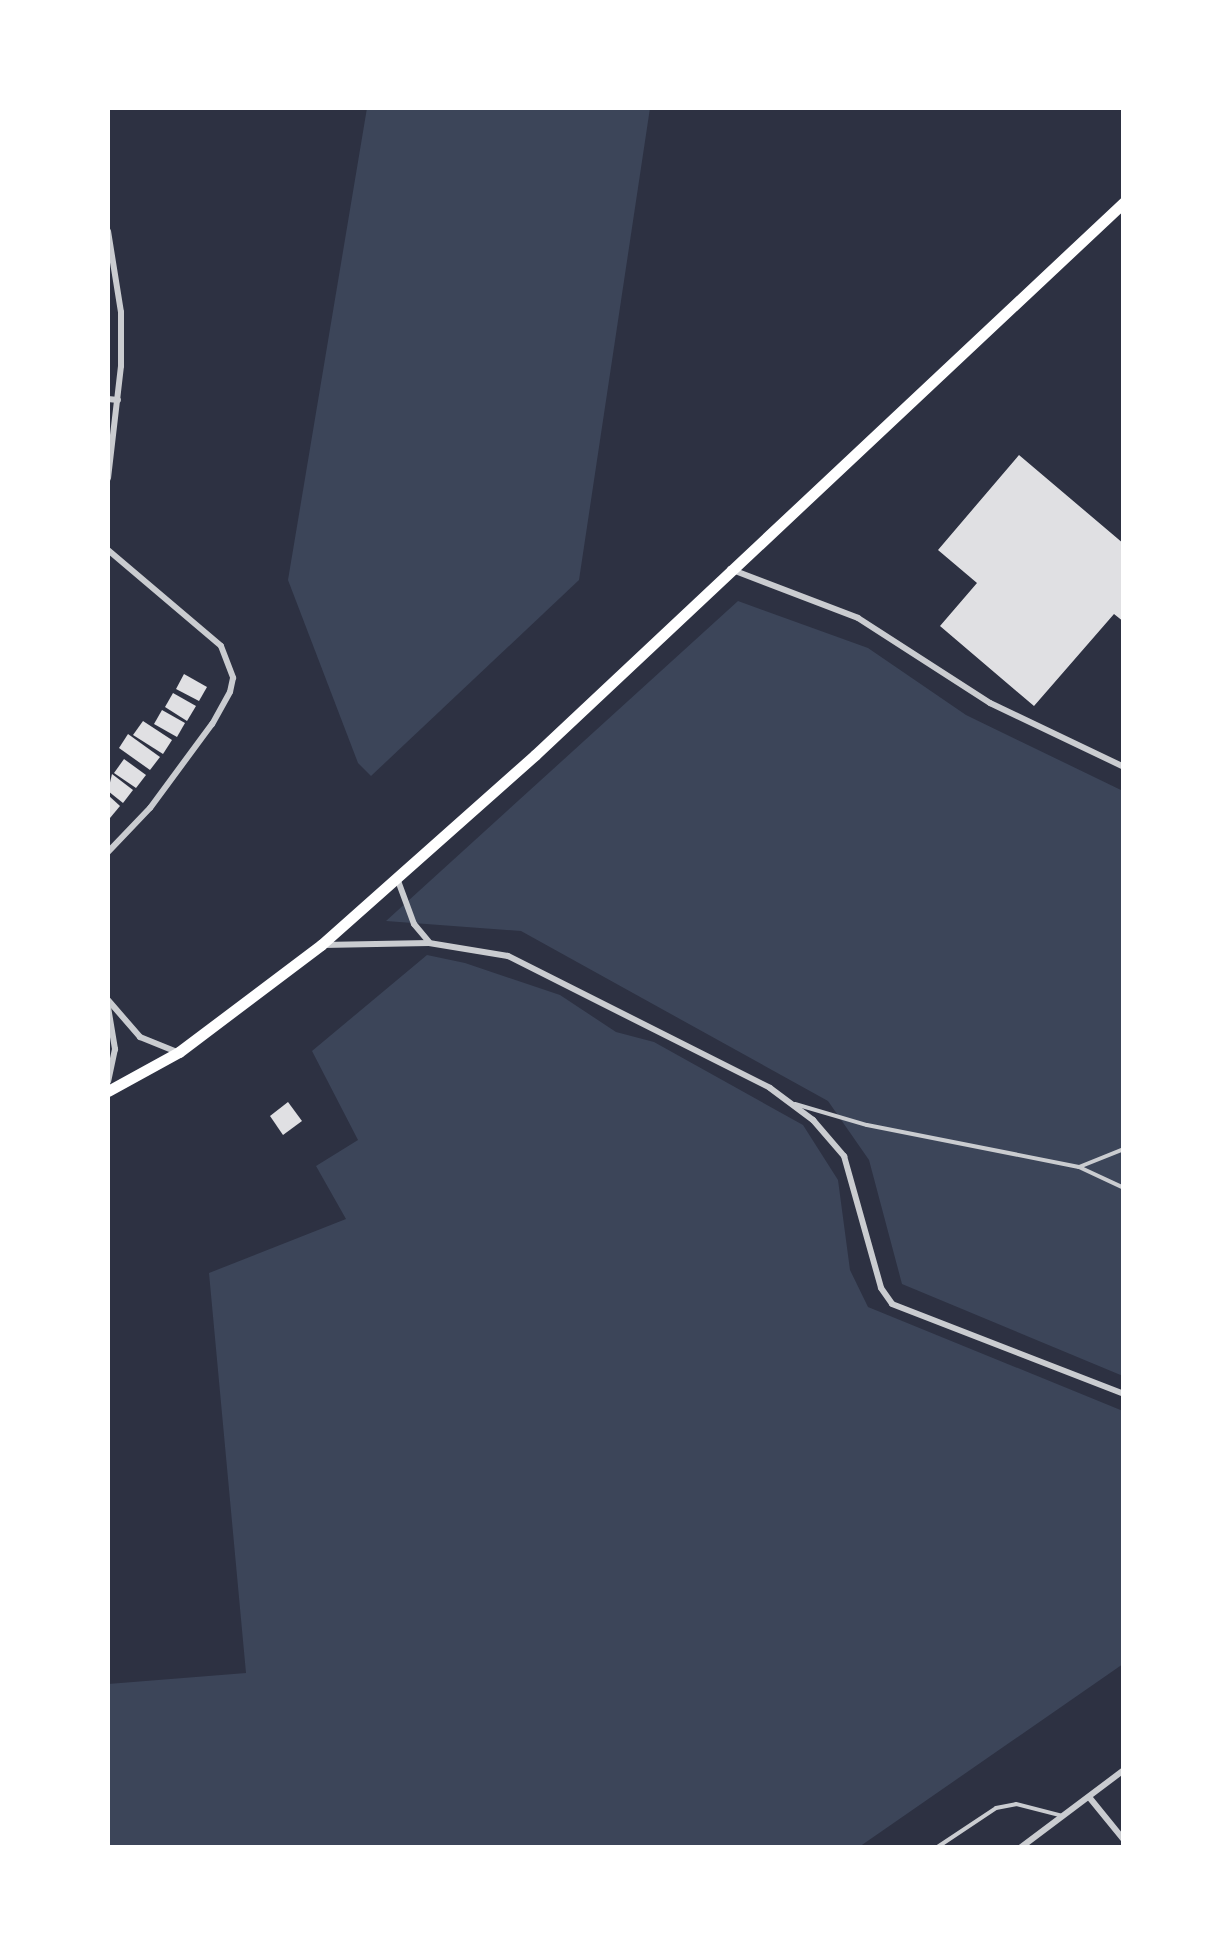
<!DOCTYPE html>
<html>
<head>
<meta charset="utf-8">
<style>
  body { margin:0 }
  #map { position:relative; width:1231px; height:1955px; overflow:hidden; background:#2d3142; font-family:"Zilla Slab",serif }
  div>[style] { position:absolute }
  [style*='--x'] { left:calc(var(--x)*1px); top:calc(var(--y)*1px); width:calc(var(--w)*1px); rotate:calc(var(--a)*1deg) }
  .green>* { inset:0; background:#3c4559 }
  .building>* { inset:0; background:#e0e0e3 }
  .service>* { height:4px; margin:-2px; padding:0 2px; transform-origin:2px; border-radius:2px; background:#caccd0 }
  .minor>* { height:6px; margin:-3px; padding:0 3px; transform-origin:3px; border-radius:3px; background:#caccd0 }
  .trunk>* { height:11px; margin:-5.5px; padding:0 5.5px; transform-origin:5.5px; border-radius:5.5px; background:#fff }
  span { translate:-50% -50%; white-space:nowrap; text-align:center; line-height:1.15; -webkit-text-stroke:10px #fff; paint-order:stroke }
  .frame { position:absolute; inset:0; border:110px solid #fff; pointer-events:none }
</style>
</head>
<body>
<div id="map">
  <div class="green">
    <i style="clip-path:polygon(367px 108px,650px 108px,579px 580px,371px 776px,358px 763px,288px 580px)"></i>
    <i style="clip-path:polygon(738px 601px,868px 648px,966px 715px,1123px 791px,1123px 1376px,902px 1284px,869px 1160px,828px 1101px,521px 931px,386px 921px)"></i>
    <i style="clip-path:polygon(427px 955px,465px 963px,560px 995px,616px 1032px,654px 1042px,803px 1125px,838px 1180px,850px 1270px,868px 1307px,1123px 1411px,1123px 1664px,859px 1847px,108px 1847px,108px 1684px,246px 1673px,209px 1273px,346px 1219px,316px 1166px,358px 1140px,312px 1051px)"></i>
  </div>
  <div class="building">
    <i style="clip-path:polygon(1019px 455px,1124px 544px,1124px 622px,1114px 614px,1034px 706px,940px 626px,977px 583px,938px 550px)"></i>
    <i style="clip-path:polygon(184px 674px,207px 687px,199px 701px,176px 689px)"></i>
    <i style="clip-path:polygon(173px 693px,196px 706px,187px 721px,165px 707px)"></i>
    <i style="clip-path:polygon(162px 710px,185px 723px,177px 737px,154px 724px)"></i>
    <i style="clip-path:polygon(143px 721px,172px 740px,163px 754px,133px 735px)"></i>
    <i style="clip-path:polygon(128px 734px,160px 757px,150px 770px,119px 748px)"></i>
    <i style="clip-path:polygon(124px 759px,146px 775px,136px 788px,114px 773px)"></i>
    <i style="clip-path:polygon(112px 774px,133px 790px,123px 803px,108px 791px)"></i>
    <i style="clip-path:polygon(108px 795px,120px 806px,110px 818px,108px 817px)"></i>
    <i style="clip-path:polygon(288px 1102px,302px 1121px,283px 1135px,270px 1116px)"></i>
  </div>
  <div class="service">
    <i style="--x:795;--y:1104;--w:75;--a:16.3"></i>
    <i style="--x:867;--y:1125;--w:216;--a:11.2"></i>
    <i style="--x:1079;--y:1167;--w:50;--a:25"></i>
    <i style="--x:1079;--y:1167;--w:48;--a:-21.8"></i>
    <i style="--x:936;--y:1848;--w:72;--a:-33.7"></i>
    <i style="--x:996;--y:1808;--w:20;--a:-11"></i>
    <i style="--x:1016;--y:1804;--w:49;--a:14.3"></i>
  </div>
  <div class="minor">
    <i style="--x:108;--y:231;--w:82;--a:80.9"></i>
    <i style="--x:121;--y:312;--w:54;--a:90"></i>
    <i style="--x:121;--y:366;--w:113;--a:96.6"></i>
    <i style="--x:108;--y:399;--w:10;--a:6"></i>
    <i style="--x:108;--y:550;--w:148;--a:40.3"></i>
    <i style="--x:221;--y:646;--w:34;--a:69"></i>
    <i style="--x:233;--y:678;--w:14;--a:102"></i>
    <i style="--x:230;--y:692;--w:37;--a:119"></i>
    <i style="--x:212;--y:724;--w:104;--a:126.4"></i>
    <i style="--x:150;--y:808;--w:61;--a:133.7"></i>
    <i style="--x:730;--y:569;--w:137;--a:20.9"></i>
    <i style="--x:858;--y:618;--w:157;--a:32.8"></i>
    <i style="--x:990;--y:703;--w:148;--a:25.5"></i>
    <i style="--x:397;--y:878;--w:49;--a:69.7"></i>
    <i style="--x:414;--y:924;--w:23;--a:50"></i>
    <i style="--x:323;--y:945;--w:106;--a:-1.1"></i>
    <i style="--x:429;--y:943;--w:80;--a:9.3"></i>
    <i style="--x:508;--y:956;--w:293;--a:26.7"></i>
    <i style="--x:770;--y:1088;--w:54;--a:36.7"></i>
    <i style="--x:813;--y:1120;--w:48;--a:49.3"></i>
    <i style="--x:844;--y:1156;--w:137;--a:74.3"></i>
    <i style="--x:881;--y:1288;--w:19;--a:55"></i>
    <i style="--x:892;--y:1304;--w:249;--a:21.2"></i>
    <i style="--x:108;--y:1000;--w:49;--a:49.1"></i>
    <i style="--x:140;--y:1037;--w:40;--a:22"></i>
    <i style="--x:108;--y:1007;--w:43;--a:80.5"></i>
    <i style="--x:115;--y:1049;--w:33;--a:102"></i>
    <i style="--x:1089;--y:1797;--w:55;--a:50.9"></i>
    <i style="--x:1020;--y:1848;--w:130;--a:-36.9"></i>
  </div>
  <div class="trunk">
    <i style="--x:108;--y:1091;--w:81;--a:-28.8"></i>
    <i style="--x:179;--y:1052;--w:178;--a:-37"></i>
    <i style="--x:321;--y:945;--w:286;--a:-41.6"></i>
    <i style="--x:535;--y:755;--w:808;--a:-43.19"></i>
  </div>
  <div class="frame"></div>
</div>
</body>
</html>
